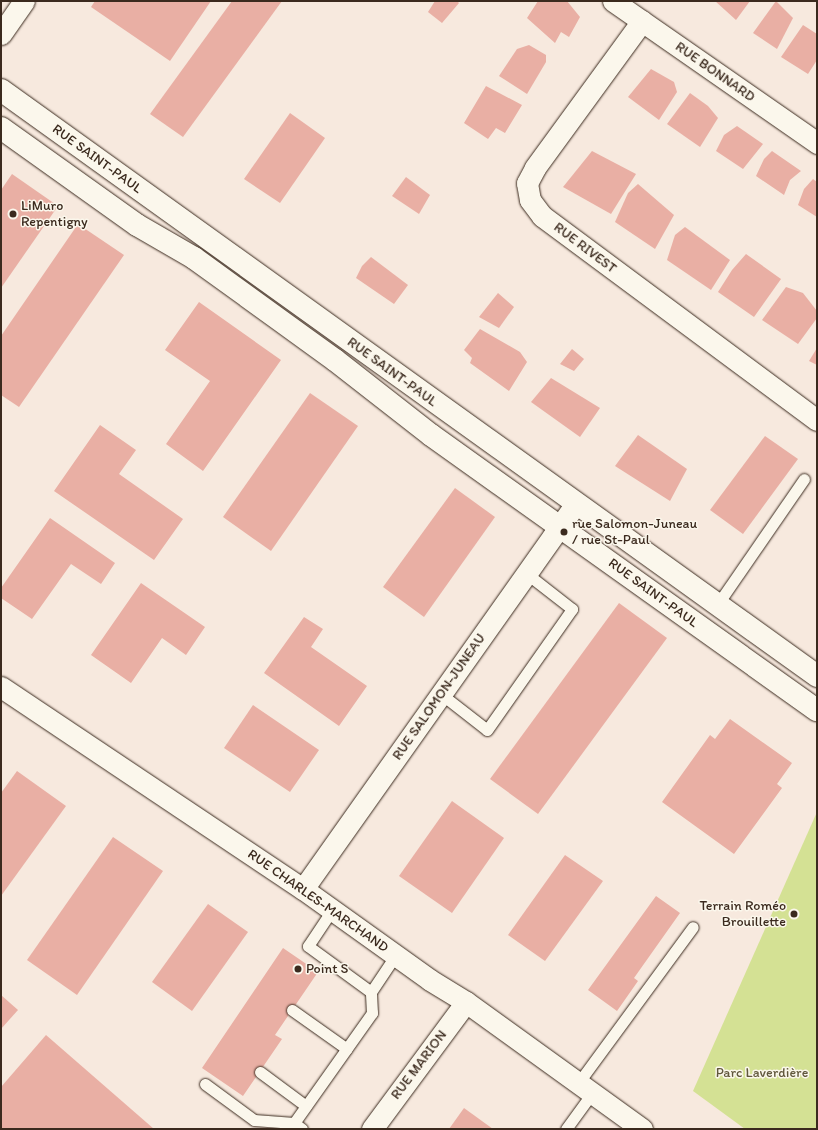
<!DOCTYPE html>
<html>
<head>
<meta charset="utf-8">
<style>
  body { margin:0 }
  #map { position:relative; width:818px; height:1130px; overflow:hidden; background:#f7e9de; font-family:Itim,sans-serif }
  div>[style] { position:absolute }
  [style*='--x'] { left:calc(var(--x)*1px); top:calc(var(--y)*1px); width:calc(var(--w)*1px); rotate:calc(var(--a)*1deg) }
  .green>* { inset:0; background:#d4e194 }
  .building>* { inset:0; background:#e9afa4 }
  .roads { filter:drop-shadow(0 0 1px #3b2a1e) drop-shadow(0 0 1px #3b2a1e) }
  .service>* { height:11px; margin:-5.5px; padding:0 5.5px; transform-origin:5.5px; border-radius:5.5px; background:#fbf7ec }
  .minor>* { height:21px; margin:-10.5px; padding:0 10.5px; transform-origin:10.5px; border-radius:10.5px; background:#fbf7ec }
  .tertiary>* { height:22px; margin:-11px; padding:0 11px; transform-origin:11px; border-radius:11px; background:#fbf7ec }
  .dots>* { width:11px; height:11px; translate:-50% -50%; box-sizing:border-box; border:2px solid #fbf7ec; border-radius:50% }
  span { translate:-50% -50%; white-space:nowrap; text-align:center; line-height:1.15; -webkit-text-stroke:3px #fbf7ec; paint-order:stroke }
  .street-label { font-size:14px; color:#3b2a1e }
  .poi-label { font-size:14px; color:#3b2a1e }
  .left { translate:0 -50%; text-align:left }
  .right { translate:-100% -50%; text-align:right }
  .park-label { font-size:14px; color:#61583c }
  .frame { position:absolute; inset:0; border:2px solid #3b2a1e; pointer-events:none }
</style>
</head>
<body>
<div id="map">
  <div class="green">
    <i style="clip-path:polygon(817px 812px,817px 1129px,745px 1129px,693px 1091px)"></i>
  </div>
  <div class="building">
    <i style="clip-path:polygon(95px 1px,211px 1px,170px 61px,91px 7px)"></i>
    <i style="clip-path:polygon(232px 1px,282px 1px,183px 137px,150px 114px)"></i>
    <i style="clip-path:polygon(435px 1px,457px 1px,459px 3px,442px 23px,428px 12px)"></i>
    <i style="clip-path:polygon(538px 1px,567px 1px,580px 17px,569px 37px,561px 32px,555px 43px,527px 18px)"></i>
    <i style="clip-path:polygon(715px 1px,750px 1px,736px 20px)"></i>
    <i style="clip-path:polygon(776px 1px,793px 18px,777px 49px,753px 33px)"></i>
    <i style="clip-path:polygon(803px 25px,817px 34px,817px 60px,808px 74px,781px 57px)"></i>
    <i style="clip-path:polygon(529px 45px,546px 55px,546px 62px,527px 94px,499px 76px,517px 49px)"></i>
    <i style="clip-path:polygon(651px 69px,674px 82px,677px 92px,659px 120px,628px 97px)"></i>
    <i style="clip-path:polygon(486px 86px,522px 105px,505px 133px,496px 128px,488px 139px,464px 123px)"></i>
    <i style="clip-path:polygon(690px 93px,708px 106px,718px 118px,700px 147px,667px 124px)"></i>
    <i style="clip-path:polygon(290px 113px,325px 138px,280px 203px,244px 179px)"></i>
    <i style="clip-path:polygon(737px 126px,763px 144px,743px 169px,716px 151px,724px 135px)"></i>
    <i style="clip-path:polygon(592px 151px,636px 174px,611px 214px,563px 187px)"></i>
    <i style="clip-path:polygon(772px 151px,801px 171px,790px 180px,784px 195px,756px 176px,764px 159px)"></i>
    <i style="clip-path:polygon(12px 174px,58px 206px,1px 288px,1px 190px)"></i>
    <i style="clip-path:polygon(406px 177px,430px 195px,419px 214px,392px 196px)"></i>
    <i style="clip-path:polygon(813px 179px,817px 182px,817px 217px,798px 205px,804px 189px)"></i>
    <i style="clip-path:polygon(638px 184px,674px 215px,655px 249px,615px 222px,628px 193px)"></i>
    <i style="clip-path:polygon(78px 224px,124px 255px,19px 407px,1px 395px,1px 336px)"></i>
    <i style="clip-path:polygon(685px 227px,730px 260px,711px 290px,667px 260px,675px 235px)"></i>
    <i style="clip-path:polygon(746px 254px,781px 279px,754px 317px,718px 292px,732px 270px)"></i>
    <i style="clip-path:polygon(371px 257px,408px 285px,394px 304px,356px 278px,362px 266px)"></i>
    <i style="clip-path:polygon(786px 287px,803px 293px,817px 311px,817px 318px,798px 344px,762px 320px)"></i>
    <i style="clip-path:polygon(498px 293px,514px 307px,499px 328px,479px 317px)"></i>
    <i style="clip-path:polygon(199px 302px,281px 360px,203px 471px,166px 444px,210px 381px,165px 350px)"></i>
    <i style="clip-path:polygon(480px 329px,520px 352px,527px 362px,509px 391px,470px 363px,472px 358px,464px 350px)"></i>
    <i style="clip-path:polygon(817px 348px,817px 365px,809px 361px)"></i>
    <i style="clip-path:polygon(572px 349px,584px 359px,574px 371px,560px 364px)"></i>
    <i style="clip-path:polygon(551px 378px,600px 408px,580px 437px,531px 402px)"></i>
    <i style="clip-path:polygon(310px 393px,358px 426px,271px 551px,223px 517px)"></i>
    <i style="clip-path:polygon(100px 425px,136px 450px,119px 474px,183px 519px,154px 560px,54px 491px)"></i>
    <i style="clip-path:polygon(638px 435px,687px 469px,670px 501px,615px 466px)"></i>
    <i style="clip-path:polygon(765px 436px,798px 459px,743px 534px,710px 510px)"></i>
    <i style="clip-path:polygon(455px 488px,495px 517px,424px 617px,383px 587px)"></i>
    <i style="clip-path:polygon(50px 518px,115px 563px,101px 584px,71px 564px,32px 619px,1px 598px,1px 588px)"></i>
    <i style="clip-path:polygon(141px 583px,205px 627px,186px 655px,162px 638px,131px 683px,91px 655px)"></i>
    <i style="clip-path:polygon(619px 603px,667px 638px,538px 814px,490px 779px)"></i>
    <i style="clip-path:polygon(304px 617px,323px 629px,311px 647px,367px 686px,339px 726px,264px 673px)"></i>
    <i style="clip-path:polygon(253px 705px,319px 750px,290px 792px,224px 748px)"></i>
    <i style="clip-path:polygon(730px 719px,792px 763px,777px 784px,782px 788px,734px 854px,662px 802px,710px 735px,715px 739px)"></i>
    <i style="clip-path:polygon(17px 771px,66px 806px,1px 896px,1px 793px)"></i>
    <i style="clip-path:polygon(452px 801px,504px 838px,452px 913px,399px 876px)"></i>
    <i style="clip-path:polygon(113px 837px,163px 871px,77px 995px,27px 960px)"></i>
    <i style="clip-path:polygon(565px 855px,603px 881px,545px 961px,508px 935px)"></i>
    <i style="clip-path:polygon(656px 896px,680px 913px,634px 978px,638px 981px,617px 1011px,588px 990px)"></i>
    <i style="clip-path:polygon(208px 904px,248px 932px,192px 1011px,152px 982px)"></i>
    <i style="clip-path:polygon(283px 948px,318px 972px,275px 1035px,282px 1039px,243px 1096px,202px 1068px)"></i>
    <i style="clip-path:polygon(1px 995px,18px 1010px,1px 1029px)"></i>
    <i style="clip-path:polygon(46px 1035px,154px 1129px,1px 1129px,1px 1087px)"></i>
    <i style="clip-path:polygon(464px 1108px,493px 1129px,449px 1129px)"></i>
  </div>
  <div class="roads">
    <div class="service">
      <i style="--x:717;--y:605;--w:153;--a:-55.4"></i>
      <i style="--x:441;--y:694;--w:58;--a:38"></i>
      <i style="--x:487;--y:730;--w:148;--a:-54.9"></i>
      <i style="--x:572;--y:609;--w:58;--a:-142"></i>
      <i style="--x:371;--y:992;--w:43;--a:-56.3"></i>
      <i style="--x:292;--y:1010;--w:67;--a:35.3"></i>
      <i style="--x:260;--y:1072;--w:57;--a:36.5"></i>
      <i style="--x:579;--y:1082;--w:192;--a:-53.7"></i>
      <i style="--x:205;--y:1084;--w:61;--a:36.3"></i>
      <i style="--x:254;--y:1120;--w:40;--a:4.3"></i>
      <i style="--x:302;--y:1129;--w:10;--a:-143"></i>
      <i style="--x:294;--y:1123;--w:135;--a:-54.7"></i>
      <i style="--x:372;--y:1013;--w:21;--a:-93"></i>
      <i style="--x:371;--y:992;--w:78;--a:-143.9"></i>
      <i style="--x:308;--y:946;--w:43;--a:-56.3"></i>
      <i style="--x:566;--y:1129;--w:46;--a:-53.9"></i>
    </div>
    <div class="minor">
      <i style="--x:613;--y:1;--w:249;--a:34.8"></i>
      <i style="--x:642;--y:21;--w:182;--a:126.1"></i>
      <i style="--x:535;--y:168;--w:17;--a:118"></i>
      <i style="--x:527;--y:183;--w:17;--a:80"></i>
      <i style="--x:530;--y:200;--w:20;--a:53"></i>
      <i style="--x:542;--y:216;--w:342;--a:36.6"></i>
      <i style="--x:1;--y:34;--w:40;--a:-55.1"></i>
      <i style="--x:1;--y:687;--w:363;--a:33.8"></i>
      <i style="--x:303;--y:889;--w:156;--a:35.6"></i>
      <i style="--x:430;--y:980;--w:42;--a:31.4"></i>
      <i style="--x:466;--y:1002;--w:217;--a:35.8"></i>
      <i style="--x:303;--y:889;--w:472;--a:-54.7"></i>
      <i style="--x:372;--y:1129;--w:158;--a:-53.5"></i>
    </div>
    <div class="tertiary">
      <i style="--x:1;--y:90;--w:1005;--a:35.68"></i>
      <i style="--x:1;--y:128;--w:167;--a:35.5"></i>
      <i style="--x:137;--y:225;--w:66;--a:30.1"></i>
      <i style="--x:194;--y:258;--w:174;--a:35.9"></i>
      <i style="--x:335;--y:360;--w:122;--a:38"></i>
      <i style="--x:431;--y:435;--w:474;--a:35.5"></i>
    </div>
  </div>
  <div class="dots">
    <i style="left:13px;top:214px;background:#3b2a1e"></i>
    <i style="left:564px;top:532px;background:#3b2a1e"></i>
    <i style="left:794px;top:914px;background:#3b2a1e"></i>
    <i style="left:298px;top:969px;background:#3b2a1e"></i>
  </div>
  <div class="street-label">
    <span style="left:715px;top:72px;rotate:35deg">RUE BONNARD</span>
    <span style="left:97px;top:159px;rotate:36deg">RUE SAINT-PAUL</span>
    <span style="left:585px;top:248px;rotate:37deg">RUE RIVEST</span>
    <span style="left:392px;top:372px;rotate:36deg">RUE SAINT-PAUL</span>
    <span style="left:653px;top:593px;rotate:36deg">RUE SAINT-PAUL</span>
    <span style="left:439px;top:697px;rotate:-55deg">RUE SALOMON-JUNEAU</span>
    <span style="left:318px;top:901px;rotate:35deg">RUE CHARLES-MARCHAND</span>
    <span style="left:419px;top:1065px;rotate:-53deg">RUE MARION</span>
  </div>
  <div class="poi-label">
    <span class="left" style="left:21px;top:214px">LiMuro<br>Repentigny</span>
    <span class="left" style="left:572px;top:532px">rue Salomon-Juneau<br>/ rue St-Paul</span>
    <span class="right" style="left:786px;top:914px">Terrain Roméo<br>Brouillette</span>
    <span class="left" style="left:306px;top:969px">Point S</span>
  </div>
  <div class="park-label">
    <span style="left:762px;top:1073px">Parc Laverdière</span>
  </div>
  <div class="frame"></div>
</div>
</body>
</html>
